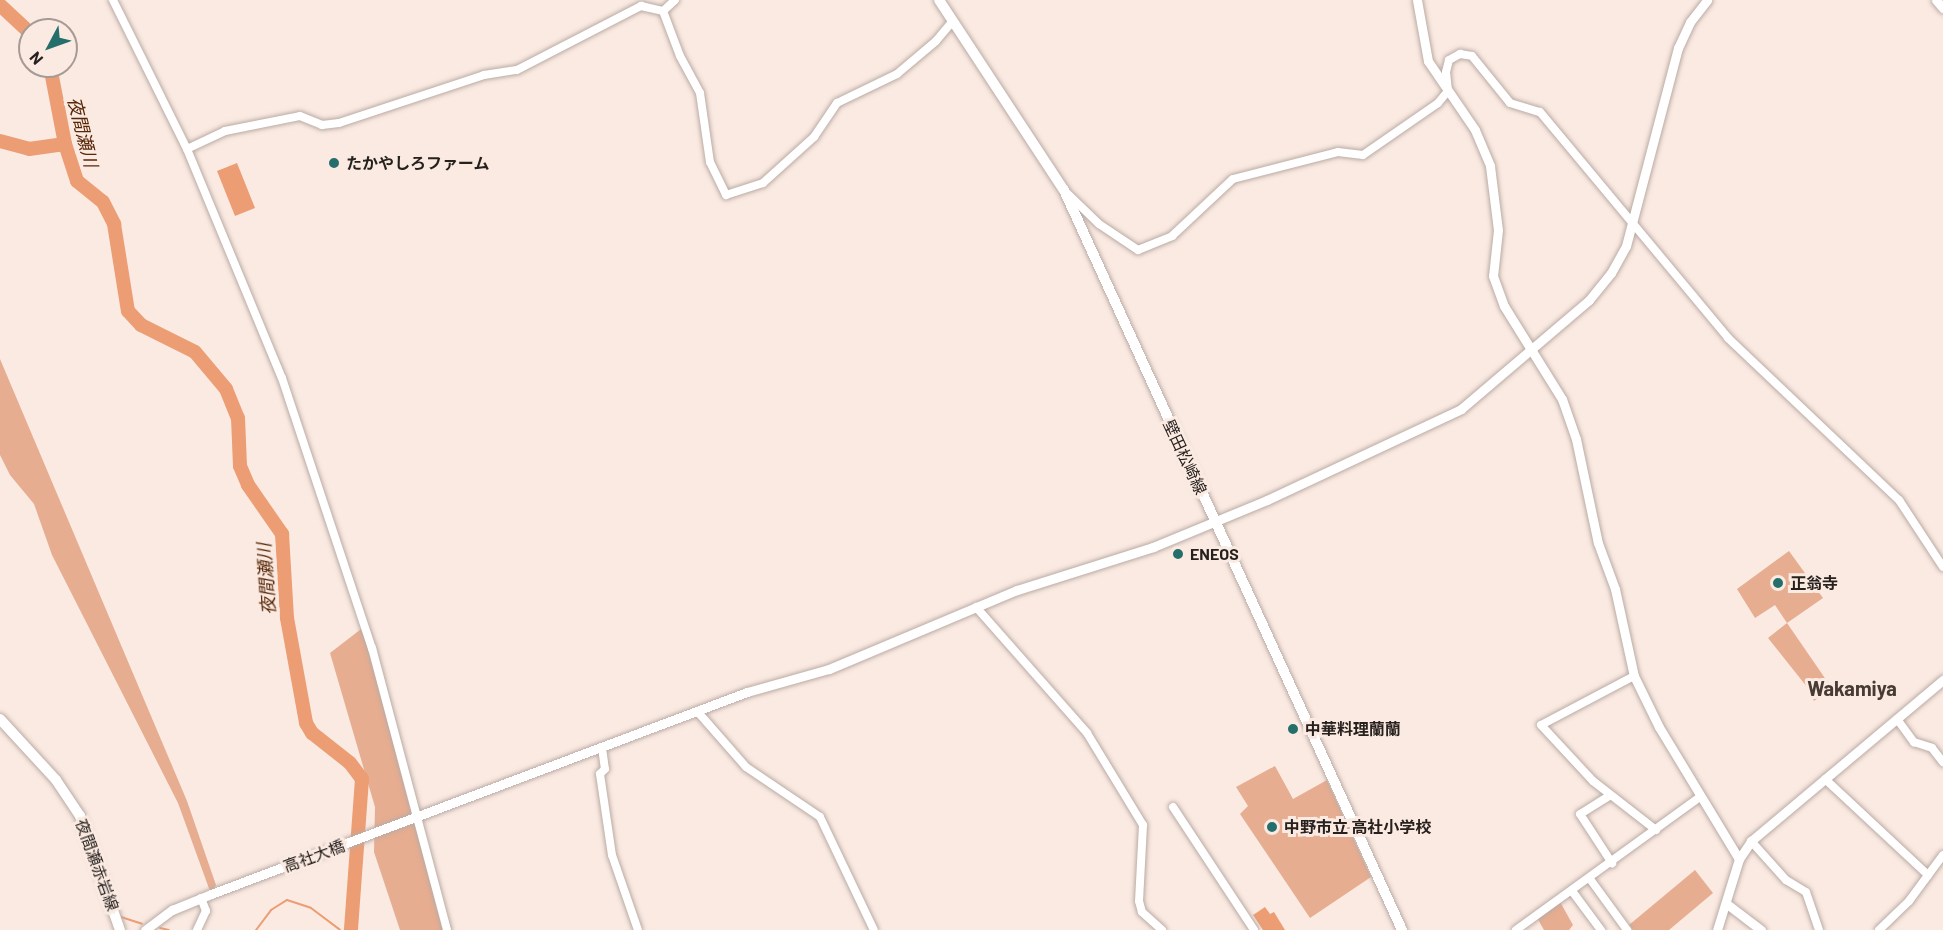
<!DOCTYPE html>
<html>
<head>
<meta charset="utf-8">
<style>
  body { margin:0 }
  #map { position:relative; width:1943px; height:930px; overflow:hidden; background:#faeae2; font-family:Barlow,"Noto Sans JP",sans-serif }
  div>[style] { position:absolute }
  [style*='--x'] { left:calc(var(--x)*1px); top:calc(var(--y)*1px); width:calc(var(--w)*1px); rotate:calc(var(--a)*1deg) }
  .green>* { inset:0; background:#e7ad90 }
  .water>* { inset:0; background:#ec9d74 }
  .stream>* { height:2px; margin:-1px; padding:0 1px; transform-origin:1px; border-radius:1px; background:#ec9d74 }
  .river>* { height:14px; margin:-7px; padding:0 7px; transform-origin:7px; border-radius:7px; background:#ec9d74 }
  .roads { filter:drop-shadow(0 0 2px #baaba4) drop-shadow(0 0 2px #baaba4) }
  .minor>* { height:8px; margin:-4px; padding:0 4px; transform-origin:4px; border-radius:4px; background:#fff }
  .tertiary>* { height:9px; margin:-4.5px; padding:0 4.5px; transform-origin:4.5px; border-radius:4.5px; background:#fff }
  .secondary>* { height:10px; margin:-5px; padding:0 5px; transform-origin:5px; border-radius:5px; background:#fff }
  .dots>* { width:16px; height:16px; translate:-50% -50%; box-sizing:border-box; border:3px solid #faeae2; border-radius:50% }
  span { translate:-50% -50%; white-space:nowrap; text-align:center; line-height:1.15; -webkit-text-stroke:6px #faeae2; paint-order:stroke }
  .poi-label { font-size:16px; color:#27211e; font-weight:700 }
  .left { translate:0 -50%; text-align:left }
  .street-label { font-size:16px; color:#27211e }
  .water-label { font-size:18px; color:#582707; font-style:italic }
  .quarter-label { font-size:20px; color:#473b34; font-weight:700 }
  .north { position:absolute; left:18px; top:18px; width:60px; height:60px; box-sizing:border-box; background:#faeae2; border:2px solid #a69a94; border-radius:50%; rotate:229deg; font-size:16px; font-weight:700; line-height:24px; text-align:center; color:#27211e }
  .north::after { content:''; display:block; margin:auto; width:21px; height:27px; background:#246f6c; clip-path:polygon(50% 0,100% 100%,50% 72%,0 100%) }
</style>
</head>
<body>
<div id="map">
  <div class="green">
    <i style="clip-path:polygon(0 359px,187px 801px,216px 885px,211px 894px,178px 803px,52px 555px,34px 504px,10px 475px,0 455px)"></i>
    <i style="clip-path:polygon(1789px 551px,1823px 598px,1787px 623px,1831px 687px,1814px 701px,1811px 692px,1768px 638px,1787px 623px,1775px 605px,1755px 618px,1737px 589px)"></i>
    <i style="clip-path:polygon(365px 626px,447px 930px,400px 930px,374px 852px,375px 807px,330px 653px)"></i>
    <i style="clip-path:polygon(1275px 766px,1293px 799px,1327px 780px,1371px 877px,1310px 918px,1240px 814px,1248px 806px,1236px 787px)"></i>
    <i style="clip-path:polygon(1695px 870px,1713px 893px,1669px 930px,1633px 930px,1629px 925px)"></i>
    <i style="clip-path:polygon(1559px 900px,1573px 925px,1569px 930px,1544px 930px,1536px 916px)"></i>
  </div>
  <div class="water">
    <i style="clip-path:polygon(237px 163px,255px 208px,235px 216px,217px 171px)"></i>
    <i style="clip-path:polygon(1265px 907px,1270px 914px,1274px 912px,1285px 930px,1263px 930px,1253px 915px)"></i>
  </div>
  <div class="stream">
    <i style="--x:121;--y:917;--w:22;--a:18"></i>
    <i style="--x:160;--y:928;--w:9;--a:13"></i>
    <i style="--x:256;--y:930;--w:25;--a:-53"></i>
    <i style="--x:271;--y:910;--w:19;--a:-32"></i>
    <i style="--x:287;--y:900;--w:25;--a:18"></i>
    <i style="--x:311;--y:908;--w:36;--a:37"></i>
  </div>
  <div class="river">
    <i style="--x:0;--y:5;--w:41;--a:43"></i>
    <i style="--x:50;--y:66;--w:79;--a:79.1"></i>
    <i style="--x:65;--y:144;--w:39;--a:72"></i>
    <i style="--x:77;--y:181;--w:33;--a:39"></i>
    <i style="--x:103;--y:202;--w:25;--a:63"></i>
    <i style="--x:114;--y:224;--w:88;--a:80.9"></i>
    <i style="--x:128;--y:311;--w:19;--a:47"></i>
    <i style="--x:141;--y:325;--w:60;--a:26.6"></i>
    <i style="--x:195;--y:352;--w:48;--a:50"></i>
    <i style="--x:226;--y:389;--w:31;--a:68"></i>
    <i style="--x:238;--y:418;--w:48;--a:87.6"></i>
    <i style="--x:240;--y:466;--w:21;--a:67"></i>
    <i style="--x:248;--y:485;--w:60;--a:55.2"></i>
    <i style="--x:282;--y:534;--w:84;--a:86.6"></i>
    <i style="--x:287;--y:618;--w:107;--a:79.7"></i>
    <i style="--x:306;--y:723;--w:12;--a:59"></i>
    <i style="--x:312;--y:733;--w:48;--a:38.3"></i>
    <i style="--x:350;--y:763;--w:20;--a:53"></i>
    <i style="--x:362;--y:779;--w:151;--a:94.2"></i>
    <i style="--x:0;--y:141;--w:30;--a:15"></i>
    <i style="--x:29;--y:149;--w:36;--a:-8"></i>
  </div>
  <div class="roads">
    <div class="minor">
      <i style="--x:113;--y:0;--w:166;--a:63.6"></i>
      <i style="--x:187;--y:149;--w:248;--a:67.5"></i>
      <i style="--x:282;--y:378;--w:285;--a:71.6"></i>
      <i style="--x:372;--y:648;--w:292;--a:75.1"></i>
      <i style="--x:675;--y:0;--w:16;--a:137"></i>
      <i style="--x:663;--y:11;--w:48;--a:69.3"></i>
      <i style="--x:680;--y:56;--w:42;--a:61.6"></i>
      <i style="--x:700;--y:93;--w:70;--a:81.8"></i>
      <i style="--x:710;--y:162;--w:37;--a:64"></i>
      <i style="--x:726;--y:195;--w:39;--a:-18"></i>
      <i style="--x:763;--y:183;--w:69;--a:-42"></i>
      <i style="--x:814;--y:137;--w:41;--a:-55.9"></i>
      <i style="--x:837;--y:103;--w:67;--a:-25.8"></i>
      <i style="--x:897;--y:74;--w:51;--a:-40.2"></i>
      <i style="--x:936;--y:41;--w:26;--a:-50"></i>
      <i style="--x:187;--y:149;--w:42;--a:-25.3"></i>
      <i style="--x:225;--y:131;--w:76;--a:-11.3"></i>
      <i style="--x:300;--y:116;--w:24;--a:22"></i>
      <i style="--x:322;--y:125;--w:17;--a:-7"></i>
      <i style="--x:339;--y:123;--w:153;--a:-18.3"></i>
      <i style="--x:484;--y:75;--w:33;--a:-9"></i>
      <i style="--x:517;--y:70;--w:140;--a:-27.3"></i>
      <i style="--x:641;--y:6;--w:23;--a:13"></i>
      <i style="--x:1068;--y:194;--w:43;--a:44.1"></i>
      <i style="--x:1099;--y:224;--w:47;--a:33.7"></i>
      <i style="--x:1138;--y:250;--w:37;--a:-22"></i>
      <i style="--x:1172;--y:236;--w:83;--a:-43.1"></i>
      <i style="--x:1233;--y:179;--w:108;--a:-14.4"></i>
      <i style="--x:1338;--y:152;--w:25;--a:7"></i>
      <i style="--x:1363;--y:155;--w:91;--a:-34.7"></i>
      <i style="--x:1438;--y:103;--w:16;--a:-50"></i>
      <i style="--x:1448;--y:91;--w:19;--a:-96"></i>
      <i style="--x:1446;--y:72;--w:12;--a:-76"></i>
      <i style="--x:1449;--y:60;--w:13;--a:-29"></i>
      <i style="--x:1460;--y:54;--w:12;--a:9"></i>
      <i style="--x:1472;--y:56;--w:60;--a:51"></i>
      <i style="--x:1510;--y:103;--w:31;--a:17"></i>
      <i style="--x:1540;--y:112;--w:294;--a:50.2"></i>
      <i style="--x:1728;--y:338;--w:236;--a:43.5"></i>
      <i style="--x:1899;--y:500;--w:80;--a:56.7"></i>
      <i style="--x:976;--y:607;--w:168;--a:48.6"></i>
      <i style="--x:1087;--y:733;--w:108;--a:58.7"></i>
      <i style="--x:1143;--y:825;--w:76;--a:93"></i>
      <i style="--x:1139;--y:901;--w:11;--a:75"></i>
      <i style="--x:1142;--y:912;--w:27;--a:42"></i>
      <i style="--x:1634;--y:676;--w:105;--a:152.2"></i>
      <i style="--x:1541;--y:725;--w:76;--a:47.1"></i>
      <i style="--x:1593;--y:781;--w:80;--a:37.9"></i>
      <i style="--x:697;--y:711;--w:74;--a:48.8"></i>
      <i style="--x:746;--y:767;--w:89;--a:34"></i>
      <i style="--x:820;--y:817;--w:125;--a:64.5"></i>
      <i style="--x:1897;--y:719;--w:29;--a:54"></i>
      <i style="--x:1914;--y:742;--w:19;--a:18"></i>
      <i style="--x:1932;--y:748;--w:18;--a:52"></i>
      <i style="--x:602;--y:748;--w:21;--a:82"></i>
      <i style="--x:605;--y:769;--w:7;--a:135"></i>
      <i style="--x:600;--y:774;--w:82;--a:81.6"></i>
      <i style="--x:612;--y:855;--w:79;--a:70.9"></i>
      <i style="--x:1825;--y:779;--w:141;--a:43"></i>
      <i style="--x:1609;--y:796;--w:34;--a:148"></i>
      <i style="--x:1580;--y:814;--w:59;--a:56.9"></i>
      <i style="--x:1173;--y:807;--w:147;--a:56.6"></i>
      <i style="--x:1751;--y:841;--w:52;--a:48.1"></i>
      <i style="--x:1786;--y:880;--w:23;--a:31"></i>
      <i style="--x:1806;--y:892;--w:40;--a:71.1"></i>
      <i style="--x:1590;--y:879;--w:63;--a:54"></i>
      <i style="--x:1572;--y:891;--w:49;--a:53.4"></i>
      <i style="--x:197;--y:930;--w:21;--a:-65"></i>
      <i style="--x:206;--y:911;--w:14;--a:-111"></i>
      <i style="--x:1516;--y:930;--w:227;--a:-35.9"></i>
      <i style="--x:1879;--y:930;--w:42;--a:-44"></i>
      <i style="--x:1909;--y:901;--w:57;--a:-53.5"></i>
    </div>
    <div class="tertiary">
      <i style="--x:1417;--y:0;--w:62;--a:79.8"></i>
      <i style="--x:1428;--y:61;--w:83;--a:55.7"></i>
      <i style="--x:1475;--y:130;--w:39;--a:67"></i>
      <i style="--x:1490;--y:166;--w:64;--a:82.9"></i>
      <i style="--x:1498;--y:230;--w:46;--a:96.2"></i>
      <i style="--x:1493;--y:276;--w:32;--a:70"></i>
      <i style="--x:1504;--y:306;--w:110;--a:58.1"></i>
      <i style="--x:1562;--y:399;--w:42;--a:70.7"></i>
      <i style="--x:1576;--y:439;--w:106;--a:78.1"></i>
      <i style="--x:1598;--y:543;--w:49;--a:69.7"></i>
      <i style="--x:1615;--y:589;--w:89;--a:77.7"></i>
      <i style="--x:1634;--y:676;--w:57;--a:63.9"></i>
      <i style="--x:1659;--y:727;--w:154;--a:58.8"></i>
      <i style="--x:1936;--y:0;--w:11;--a:49"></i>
      <i style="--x:1727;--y:904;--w:43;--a:37.4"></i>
      <i style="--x:145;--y:930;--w:34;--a:-37"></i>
      <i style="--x:172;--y:910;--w:42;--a:-22.3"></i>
      <i style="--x:211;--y:894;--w:573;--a:-20.65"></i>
      <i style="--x:747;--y:692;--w:85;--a:-15.7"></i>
      <i style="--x:829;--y:669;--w:204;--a:-22.8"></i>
      <i style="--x:1017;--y:590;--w:143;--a:-17.5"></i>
      <i style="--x:1153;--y:547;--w:123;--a:-22.4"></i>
      <i style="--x:1267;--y:500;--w:214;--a:-25.1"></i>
      <i style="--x:1461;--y:409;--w:168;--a:-40.4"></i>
      <i style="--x:1589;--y:300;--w:35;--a:-51"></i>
      <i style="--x:1611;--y:273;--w:31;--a:-61"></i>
      <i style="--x:1626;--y:246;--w:205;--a:-75.3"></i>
      <i style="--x:1678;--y:48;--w:29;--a:-65"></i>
      <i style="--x:1690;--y:22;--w:28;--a:-52"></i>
      <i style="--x:1717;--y:930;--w:74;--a:-72.8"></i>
      <i style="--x:1739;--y:859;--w:22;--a:-56"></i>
      <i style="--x:1751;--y:841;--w:251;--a:-40"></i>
    </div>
    <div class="secondary">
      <i style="--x:939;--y:0;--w:227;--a:56.7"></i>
      <i style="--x:1064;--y:190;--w:814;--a:65.45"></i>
      <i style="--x:0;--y:719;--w:83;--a:47.4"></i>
      <i style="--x:56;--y:780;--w:43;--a:56.3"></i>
      <i style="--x:80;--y:816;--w:121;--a:70.7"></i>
    </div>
  </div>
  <div class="dots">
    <i style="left:334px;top:163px;background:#246f6c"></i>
    <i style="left:1178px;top:554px;background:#246f6c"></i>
    <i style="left:1778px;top:583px;background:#246f6c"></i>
    <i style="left:1293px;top:729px;background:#246f6c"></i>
    <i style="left:1272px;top:827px;background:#246f6c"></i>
  </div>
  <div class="poi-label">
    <span class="left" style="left:346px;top:163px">たかやしろファーム</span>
    <span class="left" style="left:1190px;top:554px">ENEOS</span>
    <span class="left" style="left:1790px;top:583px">正翁寺</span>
    <span class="left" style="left:1305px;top:729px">中華料理蘭蘭</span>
    <span class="left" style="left:1284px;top:827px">中野市立 高社小学校</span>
  </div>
  <div class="street-label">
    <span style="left:1185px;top:457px;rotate:65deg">壁田松崎線</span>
    <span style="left:314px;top:856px;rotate:-20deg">高社大橋</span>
    <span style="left:97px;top:865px;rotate:70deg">夜間瀬赤岩線</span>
  </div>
  <div class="water-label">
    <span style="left:83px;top:132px;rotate:76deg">夜間瀬川</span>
    <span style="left:266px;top:579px;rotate:-94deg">夜間瀬川</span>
  </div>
  <div class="quarter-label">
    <span style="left:1852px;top:688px">Wakamiya</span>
  </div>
  <div class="north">N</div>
</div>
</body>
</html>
